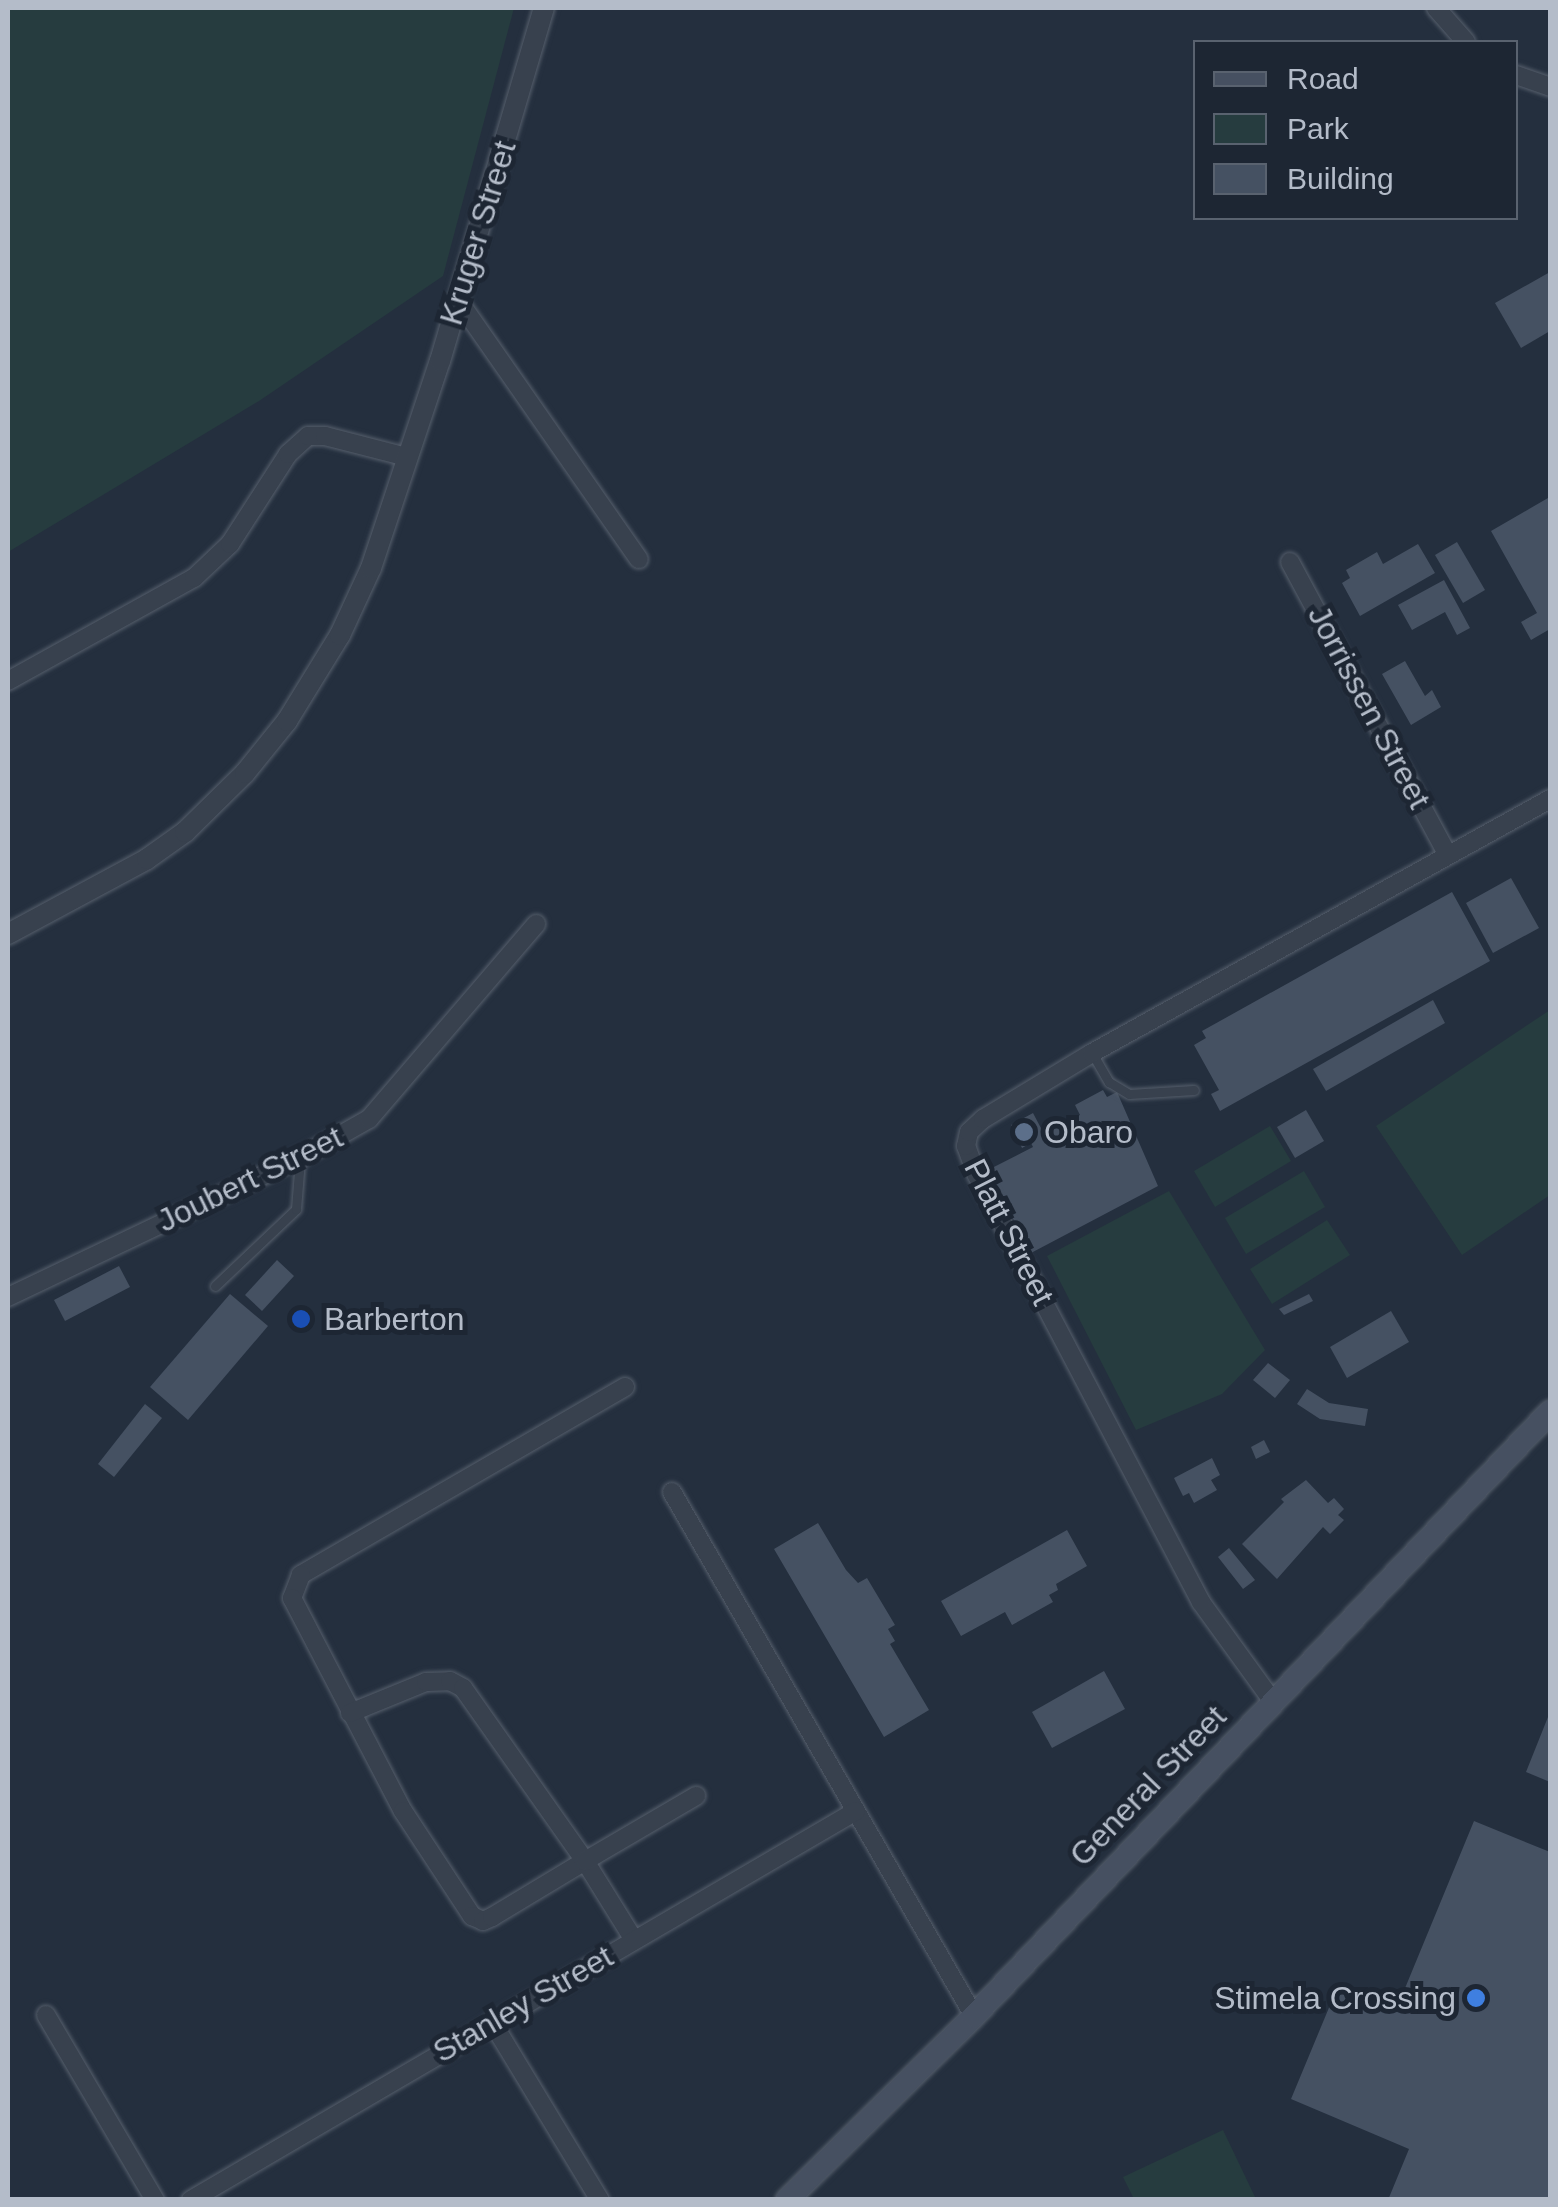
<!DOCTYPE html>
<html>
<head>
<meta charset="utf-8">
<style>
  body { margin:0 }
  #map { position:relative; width:1558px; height:2207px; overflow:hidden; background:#242f3e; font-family:Helvetica,sans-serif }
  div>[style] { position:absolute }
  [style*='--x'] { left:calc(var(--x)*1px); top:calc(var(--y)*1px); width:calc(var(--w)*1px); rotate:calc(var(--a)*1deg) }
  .green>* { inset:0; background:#263c3f }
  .building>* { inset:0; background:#455162 }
  .roads { filter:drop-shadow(0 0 2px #565f6c) drop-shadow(0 0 2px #565f6c) }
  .service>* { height:9px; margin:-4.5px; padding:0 4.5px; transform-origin:4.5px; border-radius:4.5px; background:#38414e }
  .minor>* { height:18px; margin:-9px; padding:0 9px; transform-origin:9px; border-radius:9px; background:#38414e }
  .tertiary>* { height:20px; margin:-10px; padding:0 10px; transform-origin:10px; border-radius:10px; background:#38414e }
  .secondary>* { height:22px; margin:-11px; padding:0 11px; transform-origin:11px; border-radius:11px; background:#465061 }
  .dots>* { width:28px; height:28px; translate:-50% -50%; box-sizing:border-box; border:5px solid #1d2633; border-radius:50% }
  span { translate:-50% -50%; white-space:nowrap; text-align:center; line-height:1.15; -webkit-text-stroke:10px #1d2633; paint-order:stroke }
  .street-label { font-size:32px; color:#b4bcc9 }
  .poi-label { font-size:32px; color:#b4bcc9 }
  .left { translate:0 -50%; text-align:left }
  .right { translate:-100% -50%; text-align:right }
  .frame { position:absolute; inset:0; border:10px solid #b4bcc9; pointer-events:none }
  .legend { position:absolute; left:1193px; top:40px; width:325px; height:180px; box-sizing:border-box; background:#1d2633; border:2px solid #59626f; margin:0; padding:12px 18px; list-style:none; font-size:30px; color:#b4bcc9 }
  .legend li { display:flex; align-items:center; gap:20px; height:50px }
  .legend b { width:50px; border:2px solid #59626f }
</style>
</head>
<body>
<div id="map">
  <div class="green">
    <i style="clip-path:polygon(8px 8px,514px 8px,443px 276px,259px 401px,8px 552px)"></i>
    <i style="clip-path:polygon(1550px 1010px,1550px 1195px,1462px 1255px,1376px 1126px)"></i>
    <i style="clip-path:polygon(1270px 1126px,1291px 1161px,1215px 1207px,1194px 1171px)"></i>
    <i style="clip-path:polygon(1304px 1171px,1325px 1207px,1246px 1254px,1225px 1218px)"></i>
    <i style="clip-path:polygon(1169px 1191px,1265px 1350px,1222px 1394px,1136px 1430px,1047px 1256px)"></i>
    <i style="clip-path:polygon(1327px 1220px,1350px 1255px,1272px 1304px,1250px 1269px)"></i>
    <i style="clip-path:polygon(1223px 2130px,1256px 2199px,1134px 2199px,1123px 2177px)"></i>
  </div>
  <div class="building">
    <i style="clip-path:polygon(1550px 272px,1550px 331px,1521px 348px,1495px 303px)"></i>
    <i style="clip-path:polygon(1548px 498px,1550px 629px,1531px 640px,1521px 622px,1537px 613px,1491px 531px)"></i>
    <i style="clip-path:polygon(1457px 542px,1485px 590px,1463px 603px,1435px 555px)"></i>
    <i style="clip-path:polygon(1418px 544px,1435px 573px,1360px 616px,1342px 583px,1350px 578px,1346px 570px,1377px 552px,1383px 564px)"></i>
    <i style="clip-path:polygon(1444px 580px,1470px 628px,1457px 635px,1445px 612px,1412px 630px,1398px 605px)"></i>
    <i style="clip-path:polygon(1405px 661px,1425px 696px,1432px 690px,1441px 707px,1411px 725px,1382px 674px)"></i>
    <i style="clip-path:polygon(1511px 878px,1539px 928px,1493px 953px,1466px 903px)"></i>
    <i style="clip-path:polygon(1452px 892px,1490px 961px,1220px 1111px,1211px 1094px,1219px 1090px,1194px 1045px,1206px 1038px,1202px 1031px)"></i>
    <i style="clip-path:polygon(1433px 1000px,1445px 1023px,1326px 1091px,1313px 1069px)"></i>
    <i style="clip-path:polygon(1103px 1090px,1107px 1097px,1117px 1092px,1158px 1186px,1031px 1253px,988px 1170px,1033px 1147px,1031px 1143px,1022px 1148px,1011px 1125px,1033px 1113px,1043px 1132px,1080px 1115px,1075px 1105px)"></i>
    <i style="clip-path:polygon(1306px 1110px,1324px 1141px,1295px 1158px,1277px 1127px)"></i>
    <i style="clip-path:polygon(277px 1260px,294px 1276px,262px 1311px,245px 1295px)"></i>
    <i style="clip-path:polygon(119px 1266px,130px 1287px,65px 1321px,54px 1300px)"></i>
    <i style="clip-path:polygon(230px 1294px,268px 1326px,188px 1420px,150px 1387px)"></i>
    <i style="clip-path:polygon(1309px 1294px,1313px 1301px,1284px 1315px,1279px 1309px)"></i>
    <i style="clip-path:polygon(1391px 1311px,1409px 1342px,1347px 1378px,1330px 1347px)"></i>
    <i style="clip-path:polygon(1268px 1363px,1290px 1380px,1275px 1398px,1253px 1380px)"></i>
    <i style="clip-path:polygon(1307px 1389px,1329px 1403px,1368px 1409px,1365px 1426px,1320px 1419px,1297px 1404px)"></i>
    <i style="clip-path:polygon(145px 1404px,162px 1418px,114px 1477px,98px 1464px)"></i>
    <i style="clip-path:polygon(1264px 1440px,1270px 1452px,1256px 1459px,1251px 1447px)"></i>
    <i style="clip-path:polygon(1212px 1458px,1220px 1475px,1211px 1480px,1217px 1490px,1194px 1503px,1189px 1493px,1183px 1496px,1174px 1478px)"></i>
    <i style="clip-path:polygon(1306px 1480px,1328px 1503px,1334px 1498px,1344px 1509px,1338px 1515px,1344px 1520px,1330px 1534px,1323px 1527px,1277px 1579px,1242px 1544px,1284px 1502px,1281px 1499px)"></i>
    <i style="clip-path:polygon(818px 1523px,846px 1570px,858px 1583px,867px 1578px,895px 1625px,888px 1629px,895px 1641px,890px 1644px,929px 1710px,884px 1737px,774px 1549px)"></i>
    <i style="clip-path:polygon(1067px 1530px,1087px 1566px,1056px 1584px,1058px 1590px,1049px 1595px,1053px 1602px,1012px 1625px,1005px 1612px,961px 1636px,941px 1601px)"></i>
    <i style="clip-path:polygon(1229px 1548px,1255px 1580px,1243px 1589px,1218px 1557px)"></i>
    <i style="clip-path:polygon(1104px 1671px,1125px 1709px,1052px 1748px,1032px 1712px)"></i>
    <i style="clip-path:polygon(1550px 1712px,1550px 1782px,1526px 1772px)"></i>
    <i style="clip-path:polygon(1474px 1821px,1550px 1852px,1550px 2200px,1388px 2200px,1409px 2149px,1291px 2099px,1338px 1986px,1396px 2010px)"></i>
  </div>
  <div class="roads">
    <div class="service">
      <i style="--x:1092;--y:1053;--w:34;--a:60"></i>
      <i style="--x:1109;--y:1082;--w:23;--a:31"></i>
      <i style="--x:1129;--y:1094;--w:65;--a:-3.5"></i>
      <i style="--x:215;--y:1286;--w:112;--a:-43.5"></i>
      <i style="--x:296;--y:1209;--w:50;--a:-85.4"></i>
    </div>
    <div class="minor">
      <i style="--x:1436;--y:8;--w:45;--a:48.6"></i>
      <i style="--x:1516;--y:75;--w:36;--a:19"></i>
      <i style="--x:458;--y:300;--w:316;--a:55.1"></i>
      <i style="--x:1290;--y:562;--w:331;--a:61.7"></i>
      <i style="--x:8;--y:681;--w:213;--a:-29"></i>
      <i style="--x:194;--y:578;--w:50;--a:-43.4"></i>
      <i style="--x:230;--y:544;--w:107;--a:-57.2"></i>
      <i style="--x:288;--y:454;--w:27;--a:-42"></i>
      <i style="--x:308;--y:436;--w:17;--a:0"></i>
      <i style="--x:325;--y:436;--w:85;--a:14.4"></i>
      <i style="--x:8;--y:1297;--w:323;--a:-25.5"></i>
      <i style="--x:300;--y:1158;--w:79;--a:-29.5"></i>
      <i style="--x:369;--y:1119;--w:257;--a:-49.4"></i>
      <i style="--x:625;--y:1387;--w:375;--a:149.9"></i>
      <i style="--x:301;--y:1575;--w:25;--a:111"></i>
      <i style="--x:292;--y:1598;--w:240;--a:62.5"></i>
      <i style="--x:403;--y:1811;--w:126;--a:56.7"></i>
      <i style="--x:472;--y:1916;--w:12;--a:24"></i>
      <i style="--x:483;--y:1921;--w:10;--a:-24"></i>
      <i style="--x:492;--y:1917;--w:109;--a:-31.1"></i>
      <i style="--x:585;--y:1861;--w:93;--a:58.2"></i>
      <i style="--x:672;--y:1492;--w:605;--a:60.04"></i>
      <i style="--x:1274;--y:1703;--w:125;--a:-125.9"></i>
      <i style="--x:1201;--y:1602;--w:481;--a:-117.7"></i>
      <i style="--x:977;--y:1176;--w:32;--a:-110"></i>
      <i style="--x:966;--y:1146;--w:14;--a:-78"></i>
      <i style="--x:969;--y:1132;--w:19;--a:-43"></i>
      <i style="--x:983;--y:1119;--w:127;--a:-31.2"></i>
      <i style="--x:1092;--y:1053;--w:524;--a:-29.01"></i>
      <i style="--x:350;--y:1713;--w:82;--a:-22.2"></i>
      <i style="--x:426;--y:1682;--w:24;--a:-2"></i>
      <i style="--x:450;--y:1681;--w:15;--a:28"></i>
      <i style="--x:463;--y:1688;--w:212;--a:54.8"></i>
      <i style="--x:585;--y:1861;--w:129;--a:-30.4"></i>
      <i style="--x:46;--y:2015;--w:215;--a:59.5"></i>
      <i style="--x:492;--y:2022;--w:208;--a:58.8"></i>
      <i style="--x:191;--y:2200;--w:770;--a:-30.33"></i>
    </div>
    <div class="tertiary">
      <i style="--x:8;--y:934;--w:158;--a:-28.3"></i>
      <i style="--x:147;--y:859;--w:47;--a:-35.4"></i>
      <i style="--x:185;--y:832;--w:84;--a:-44.5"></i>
      <i style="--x:245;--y:773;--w:67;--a:-51.1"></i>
      <i style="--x:287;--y:721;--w:101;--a:-58.4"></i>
      <i style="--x:340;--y:635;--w:74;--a:-65.2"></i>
      <i style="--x:371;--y:568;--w:218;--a:-71.6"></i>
      <i style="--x:440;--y:361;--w:368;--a:-73.6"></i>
    </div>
    <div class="secondary">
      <i style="--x:787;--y:2200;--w:262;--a:-44.5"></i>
      <i style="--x:974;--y:2016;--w:835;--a:-46.36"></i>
    </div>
  </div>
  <div class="dots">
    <i style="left:1024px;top:1132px;background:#5c6f8a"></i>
    <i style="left:301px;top:1319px;background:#1a4fb4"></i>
    <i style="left:1476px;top:1998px;background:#3f7fe0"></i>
  </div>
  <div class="street-label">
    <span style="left:478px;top:233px;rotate:-73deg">Kruger Street</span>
    <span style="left:1369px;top:707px;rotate:62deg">Jorrissen Street</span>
    <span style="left:250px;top:1179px;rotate:-26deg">Joubert Street</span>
    <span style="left:1009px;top:1232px;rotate:63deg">Platt Street</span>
    <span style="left:1148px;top:1786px;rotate:-46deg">General Street</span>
    <span style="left:523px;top:2004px;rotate:-30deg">Stanley Street</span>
  </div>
  <div class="poi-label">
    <span class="left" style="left:1044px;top:1132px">Obaro</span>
    <span class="left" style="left:324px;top:1319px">Barberton</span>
    <span class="right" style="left:1456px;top:1998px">Stimela Crossing</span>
  </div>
  <div class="frame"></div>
  <ul class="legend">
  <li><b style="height:12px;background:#465061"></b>Road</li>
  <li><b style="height:28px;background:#263c3f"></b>Park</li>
  <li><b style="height:28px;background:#455162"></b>Building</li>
  </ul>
</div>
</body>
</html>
